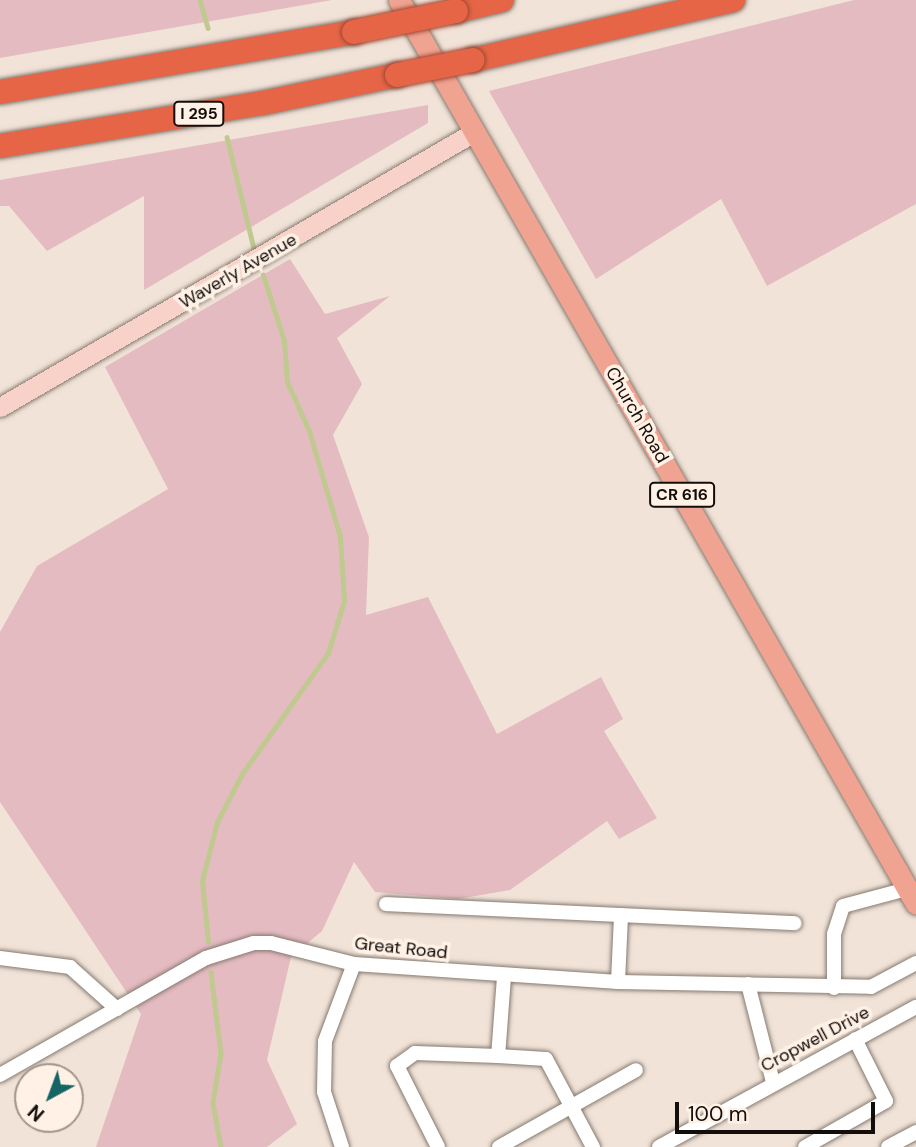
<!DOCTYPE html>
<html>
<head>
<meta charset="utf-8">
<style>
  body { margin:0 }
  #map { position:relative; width:916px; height:1147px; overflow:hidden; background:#f1e3d8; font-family:"DM Sans",sans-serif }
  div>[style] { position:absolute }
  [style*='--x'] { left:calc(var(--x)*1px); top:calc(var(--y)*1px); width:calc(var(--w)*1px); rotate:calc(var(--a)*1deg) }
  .green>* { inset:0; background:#e5bbc2 }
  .stream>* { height:4.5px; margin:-2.25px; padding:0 2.25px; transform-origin:2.25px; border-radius:2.25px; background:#c0c990 }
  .roads { filter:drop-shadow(0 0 2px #867a70) drop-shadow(0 0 2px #867a70) }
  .street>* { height:14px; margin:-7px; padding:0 7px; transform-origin:7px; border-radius:7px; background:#fff }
  .secondary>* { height:19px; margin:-9.5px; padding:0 9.5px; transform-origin:9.5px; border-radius:9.5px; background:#f8d1c8 }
  .primary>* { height:21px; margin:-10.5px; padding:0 10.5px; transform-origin:10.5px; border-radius:10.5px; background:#f0a391 }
  .highway>* { height:24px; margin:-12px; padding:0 12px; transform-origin:12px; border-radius:12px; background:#e66547 }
  .bridges { filter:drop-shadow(0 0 2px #9c4732) drop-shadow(0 0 2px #9c4732) }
  .highway-bridge>* { height:24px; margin:-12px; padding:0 12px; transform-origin:12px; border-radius:12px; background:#e66547 }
  span { translate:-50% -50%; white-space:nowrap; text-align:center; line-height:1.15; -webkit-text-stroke:7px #fff1e5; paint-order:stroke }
  .shield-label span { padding:2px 5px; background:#fff1e5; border:2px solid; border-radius:5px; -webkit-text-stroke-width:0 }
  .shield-label { font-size:16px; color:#130e0b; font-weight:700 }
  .street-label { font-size:18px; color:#130e0b }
  .north { position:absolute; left:14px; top:1063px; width:70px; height:70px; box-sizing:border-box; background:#fff1e5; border:2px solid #a1968e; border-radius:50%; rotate:221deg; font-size:19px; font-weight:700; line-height:28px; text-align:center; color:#130e0b }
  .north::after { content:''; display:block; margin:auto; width:24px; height:32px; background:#156466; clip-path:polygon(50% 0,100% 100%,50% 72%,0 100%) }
  .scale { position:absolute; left:675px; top:1102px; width:200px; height:32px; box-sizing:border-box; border:4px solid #130e0b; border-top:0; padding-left:9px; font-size:21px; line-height:24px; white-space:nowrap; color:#130e0b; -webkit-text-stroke:5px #fff1e5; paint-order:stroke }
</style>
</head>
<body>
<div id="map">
  <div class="green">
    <i style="clip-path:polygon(0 0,332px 0,0 58px)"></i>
    <i style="clip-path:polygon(854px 0,916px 0,916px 204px,767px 286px,721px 199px,596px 279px,489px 91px)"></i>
    <i style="clip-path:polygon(428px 105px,428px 123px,144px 290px,144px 196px,47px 251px,9px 206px,0 206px,0 180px)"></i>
    <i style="clip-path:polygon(290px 259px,325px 314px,390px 296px,337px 338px,362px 384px,333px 435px,369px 537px,366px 615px,428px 597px,497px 734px,601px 677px,623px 719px,604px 731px,657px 818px,619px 839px,607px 821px,510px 890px,458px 899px,375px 892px,354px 862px,322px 931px,291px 957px,267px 1060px,297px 1124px,267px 1147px,96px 1147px,141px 1014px,0 802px,0 632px,37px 566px,168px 489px,105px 367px)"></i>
  </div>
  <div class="stream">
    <i style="--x:200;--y:0;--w:29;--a:74"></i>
    <i style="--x:227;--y:137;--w:115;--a:76.4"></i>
    <i style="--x:208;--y:942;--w:61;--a:-95.6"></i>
    <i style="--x:202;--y:881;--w:61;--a:-75.7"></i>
    <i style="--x:217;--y:822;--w:54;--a:-62.5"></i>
    <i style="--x:242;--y:774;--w:148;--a:-54.6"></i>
    <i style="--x:328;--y:653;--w:54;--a:-72.9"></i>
    <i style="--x:344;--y:601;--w:64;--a:-93.6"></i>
    <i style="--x:340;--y:537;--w:110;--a:-106.3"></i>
    <i style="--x:309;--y:431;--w:54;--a:-114.2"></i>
    <i style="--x:287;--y:382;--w:41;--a:-94.2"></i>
    <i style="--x:284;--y:341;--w:69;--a:-107.7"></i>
    <i style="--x:211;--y:972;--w:82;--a:83"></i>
    <i style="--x:221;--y:1053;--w:51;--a:99.1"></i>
    <i style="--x:213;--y:1103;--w:45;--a:79.7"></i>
  </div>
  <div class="roads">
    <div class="street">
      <i style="--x:386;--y:904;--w:409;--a:2.7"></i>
      <i style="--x:0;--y:958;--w:71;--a:7.3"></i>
      <i style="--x:70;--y:967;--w:63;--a:41.8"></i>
      <i style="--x:504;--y:977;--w:79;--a:94.3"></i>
      <i style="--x:498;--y:1056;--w:48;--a:3.6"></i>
      <i style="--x:546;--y:1059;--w:100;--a:61.9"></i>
      <i style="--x:618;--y:982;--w:67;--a:-87.4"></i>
      <i style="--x:748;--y:984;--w:101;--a:75.7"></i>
      <i style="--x:834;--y:988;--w:54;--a:-90"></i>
      <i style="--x:834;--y:934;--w:29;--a:-72"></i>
      <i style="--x:843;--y:906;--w:66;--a:-14.9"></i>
      <i style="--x:0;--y:1075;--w:237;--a:-29.6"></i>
      <i style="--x:206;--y:958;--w:50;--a:-17.4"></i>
      <i style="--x:254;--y:943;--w:17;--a:0"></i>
      <i style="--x:271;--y:943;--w:86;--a:14.2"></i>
      <i style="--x:354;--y:964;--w:265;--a:3.9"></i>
      <i style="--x:618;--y:982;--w:253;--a:1.1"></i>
      <i style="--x:871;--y:987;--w:51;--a:-28.1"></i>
      <i style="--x:342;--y:1147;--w:58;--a:-108.1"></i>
      <i style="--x:324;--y:1092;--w:51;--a:-88.9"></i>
      <i style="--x:325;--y:1041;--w:82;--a:-69.4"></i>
      <i style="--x:438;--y:1147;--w:91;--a:-116.8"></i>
      <i style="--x:397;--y:1066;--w:22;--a:-36"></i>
      <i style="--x:415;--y:1053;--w:83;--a:2.1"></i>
      <i style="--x:499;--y:1147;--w:157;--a:-29.3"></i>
      <i style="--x:659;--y:1147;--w:293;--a:-28.6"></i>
      <i style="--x:805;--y:1147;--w:93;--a:-29.6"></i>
      <i style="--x:886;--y:1101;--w:69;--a:-116.6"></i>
      <i style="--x:888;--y:1147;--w:32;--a:-28"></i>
    </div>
    <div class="secondary">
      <i style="--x:0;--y:407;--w:548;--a:-30.12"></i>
    </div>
    <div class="primary">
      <i style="--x:399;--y:0;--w:1041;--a:60.23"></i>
    </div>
    <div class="highway">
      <i style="--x:456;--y:11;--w:47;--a:-13.4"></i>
      <i style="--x:473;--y:60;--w:267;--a:-13"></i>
      <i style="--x:0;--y:92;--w:359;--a:-9.6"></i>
      <i style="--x:0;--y:146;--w:266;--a:-9.3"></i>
      <i style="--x:263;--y:103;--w:137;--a:-11.8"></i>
    </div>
  </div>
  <div class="bridges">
    <div class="highway-bridge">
      <i style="--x:354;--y:32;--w:104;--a:-11.6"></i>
      <i style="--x:397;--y:75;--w:77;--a:-11.2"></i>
    </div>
  </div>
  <div class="shield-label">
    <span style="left:199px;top:114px">I 295</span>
    <span style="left:682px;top:495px">CR 616</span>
  </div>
  <div class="street-label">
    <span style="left:238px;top:271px;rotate:-30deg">Waverly Avenue</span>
    <span style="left:637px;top:415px;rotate:60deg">Church Road</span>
    <span style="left:401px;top:948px;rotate:6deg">Great Road</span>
    <span style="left:815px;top:1039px;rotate:-28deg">Cropwell Drive</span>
  </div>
  <div class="north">N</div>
  <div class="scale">100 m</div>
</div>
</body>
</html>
